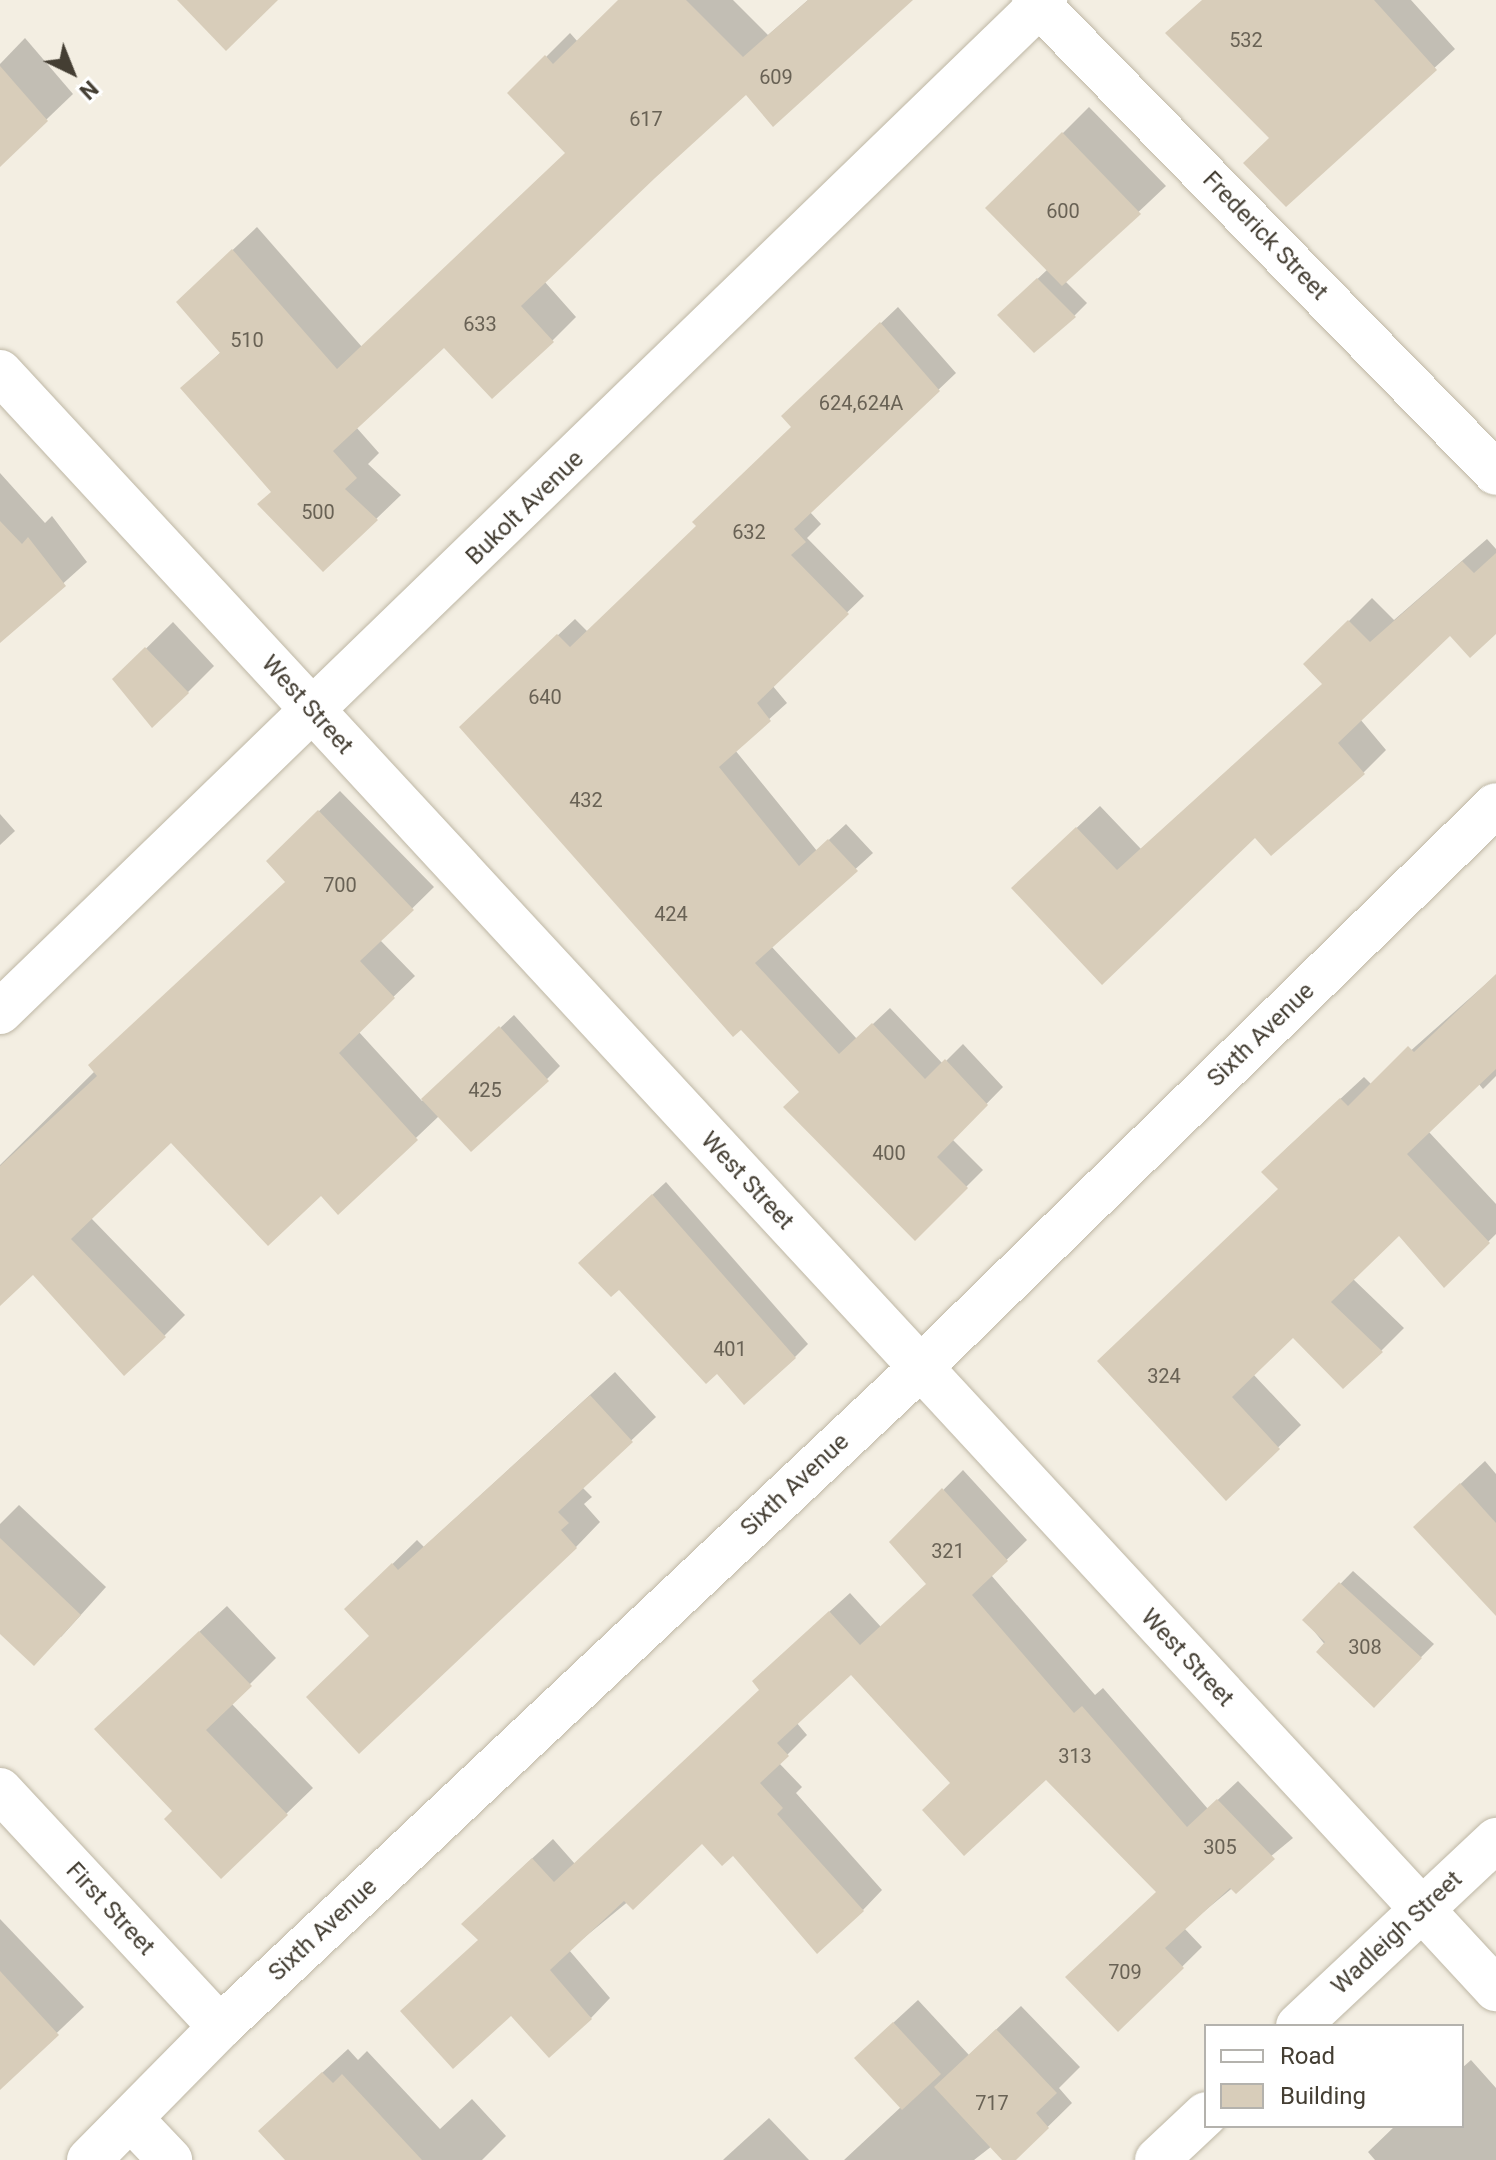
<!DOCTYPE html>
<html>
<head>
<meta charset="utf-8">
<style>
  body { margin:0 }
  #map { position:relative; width:1496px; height:2160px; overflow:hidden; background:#f3eee2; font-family:Roboto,sans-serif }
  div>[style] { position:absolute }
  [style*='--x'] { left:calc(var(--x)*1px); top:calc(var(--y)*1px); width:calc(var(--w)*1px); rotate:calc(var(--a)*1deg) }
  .shadow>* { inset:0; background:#0003 }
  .building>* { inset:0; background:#d8cdba }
  .roads { filter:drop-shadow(0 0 2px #beb7a5) drop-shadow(0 0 2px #beb7a5) }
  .minor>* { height:44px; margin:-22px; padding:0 22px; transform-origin:22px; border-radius:22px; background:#fff }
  span { translate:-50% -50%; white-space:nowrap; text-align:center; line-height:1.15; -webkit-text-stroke:8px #fff; paint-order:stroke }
  .number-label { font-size:20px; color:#696255 }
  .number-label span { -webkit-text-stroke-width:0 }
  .street-label { font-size:24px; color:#443e33 }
  .legend { position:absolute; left:1204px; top:2024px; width:260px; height:104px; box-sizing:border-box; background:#fff; border:2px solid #b4b2ad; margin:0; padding:10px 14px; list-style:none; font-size:24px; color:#443e33 }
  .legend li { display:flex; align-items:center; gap:16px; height:40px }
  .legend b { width:40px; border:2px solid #b4b2ad }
  .north { position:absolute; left:32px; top:32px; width:80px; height:80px; -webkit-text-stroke:6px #fff; paint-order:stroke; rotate:137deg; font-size:22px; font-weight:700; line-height:32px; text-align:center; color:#443e33 }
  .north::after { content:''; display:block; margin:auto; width:28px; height:36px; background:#443e33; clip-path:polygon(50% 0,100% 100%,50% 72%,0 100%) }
</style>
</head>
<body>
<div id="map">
  <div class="shadow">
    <i style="clip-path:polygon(620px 0,733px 0,768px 35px,808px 0,911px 0,746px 92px,544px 281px,576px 317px,552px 341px,444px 345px,356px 427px,379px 453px,368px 464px,401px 495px,323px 570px,273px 491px,183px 388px,221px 352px,203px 278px,257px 227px,362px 347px,567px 152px,510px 93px,570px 33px,578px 42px)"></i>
    <i style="clip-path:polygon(1202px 0,1411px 0,1455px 49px,1286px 204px,1271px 138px)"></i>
    <i style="clip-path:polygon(25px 38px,73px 94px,0 164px,0 64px)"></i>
    <i style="clip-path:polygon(1089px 107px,1166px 186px,1065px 281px,1087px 303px,1074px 316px,1013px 302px,1048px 269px,988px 208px)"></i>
    <i style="clip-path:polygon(898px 307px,956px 373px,810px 512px,821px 524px,807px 538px,864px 596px,772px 685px,787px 703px,735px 750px,817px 851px,846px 824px,873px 853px,771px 946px,857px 1039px,890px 1008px,943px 1064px,963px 1044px,1003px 1087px,952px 1139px,983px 1170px,915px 1238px,802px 1092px,479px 710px,575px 619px,588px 632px,698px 526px,794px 427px,801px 399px)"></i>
    <i style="clip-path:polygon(0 473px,45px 523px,52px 516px,87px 562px,0 640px)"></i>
    <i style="clip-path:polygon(1487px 539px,1496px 549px,1496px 632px,1450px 633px,1360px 719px,1386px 750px,1363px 773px,1255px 836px,1102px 982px,1037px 865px,1100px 806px,1141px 849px,1324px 683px,1306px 664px,1372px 598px,1394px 620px)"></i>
    <i style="clip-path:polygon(173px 622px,214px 666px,188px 692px,115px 679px)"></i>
    <i style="clip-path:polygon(340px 791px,434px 887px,380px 940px,415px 976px,358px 1031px,422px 1101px,514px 1015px,560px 1066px,547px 1079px,439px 1116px,338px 1212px,321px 1194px,171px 1140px,91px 1218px,185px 1315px,164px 1336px,33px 1272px,0 1303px,0 1165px,287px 881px,289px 840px)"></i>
    <i style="clip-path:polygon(0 814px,15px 831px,0 845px)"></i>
    <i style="clip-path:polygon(1496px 975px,1496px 1076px,1483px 1089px,1478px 1083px,1428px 1131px,1496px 1204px,1496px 1234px,1444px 1285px,1399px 1233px,1352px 1278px,1404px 1328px,1381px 1351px,1293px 1335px,1253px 1374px,1301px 1425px,1226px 1498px,1100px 1361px,1280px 1189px,1286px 1149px,1364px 1077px,1372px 1085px)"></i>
    <i style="clip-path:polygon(666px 1182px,808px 1344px,795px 1357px,717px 1372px,593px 1250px)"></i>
    <i style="clip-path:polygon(615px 1372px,656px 1417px,582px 1487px,592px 1497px,584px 1504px,600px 1522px,576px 1547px,371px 1585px,417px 1540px,424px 1547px)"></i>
    <i style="clip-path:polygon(1485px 1461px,1496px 1474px,1496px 1614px,1439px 1504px)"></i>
    <i style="clip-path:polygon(963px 1470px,1027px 1540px,991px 1575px,1095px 1695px,1103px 1688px,1208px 1809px,1238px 1781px,1293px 1838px,1184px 1928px,1202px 1947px,1118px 2030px,1158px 1891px,1046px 1777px,952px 1783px,851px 1672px,796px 1722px,807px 1735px,779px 1763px,802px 1787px,796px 1793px,882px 1890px,863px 1910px,702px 1841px,569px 1950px,610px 1998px,591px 2018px,480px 1939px,483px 1904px,553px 1839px,575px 1864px,762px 1689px,774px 1662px,850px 1593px,881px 1627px,928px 1584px,892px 1542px)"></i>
    <i style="clip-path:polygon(19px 1505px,106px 1587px,61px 1637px,0 1631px,0 1524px)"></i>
    <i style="clip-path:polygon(1353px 1571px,1434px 1644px,1374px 1705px,1305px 1620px)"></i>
    <i style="clip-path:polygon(227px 1606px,276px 1658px,231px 1703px,313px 1788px,286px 1814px,175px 1811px,123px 1703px)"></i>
    <i style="clip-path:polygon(0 1919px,84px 2007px,0 2087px)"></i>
    <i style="clip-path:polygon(918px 2000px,969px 2055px,1021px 2006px,1080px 2067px,1059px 2088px,1072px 2103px,1014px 2160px,992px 2146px,974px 2160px,844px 2160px,902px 2106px,880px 2035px)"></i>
    <i style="clip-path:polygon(348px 2049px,358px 2060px,367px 2051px,440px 2129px,472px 2099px,506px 2136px,482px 2160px,286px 2160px,285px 2107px)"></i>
    <i style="clip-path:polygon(1471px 2060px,1496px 2088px,1496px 2160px,1375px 2160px,1368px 2152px,1395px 2126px,1462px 2126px,1462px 2068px)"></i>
    <i style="clip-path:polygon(769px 2118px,809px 2160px,723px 2160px,725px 2158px)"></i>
  </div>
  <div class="building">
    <i style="clip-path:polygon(177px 0,278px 0,226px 51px)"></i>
    <i style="clip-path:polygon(618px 0,686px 0,743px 57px,808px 0,913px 0,773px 127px,746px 95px,655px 178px,521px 306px,554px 342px,492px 399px,444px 348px,333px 451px,357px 478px,345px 489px,378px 520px,323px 572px,257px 504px,271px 492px,180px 388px,220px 353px,176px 302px,232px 249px,337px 369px,565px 153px,507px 93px,545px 55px,553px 64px)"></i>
    <i style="clip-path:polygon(1202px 0,1374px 0,1437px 70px,1286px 207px,1243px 163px,1269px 138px,1165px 33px)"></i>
    <i style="clip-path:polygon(0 66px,48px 121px,0 167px)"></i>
    <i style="clip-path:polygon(1062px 132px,1141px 214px,1062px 286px,985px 208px)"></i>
    <i style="clip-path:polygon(1037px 278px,1076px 317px,1034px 353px,997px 315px)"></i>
    <i style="clip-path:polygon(880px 322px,940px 391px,794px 529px,806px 542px,791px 555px,849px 614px,757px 703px,771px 721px,719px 767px,799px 866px,828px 839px,858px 871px,755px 963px,839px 1054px,872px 1023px,925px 1079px,945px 1059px,988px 1105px,937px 1157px,968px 1188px,915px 1241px,783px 1107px,799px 1092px,741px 1030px,733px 1037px,459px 727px,557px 634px,570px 647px,696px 526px,692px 522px,791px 427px,781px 416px)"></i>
    <i style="clip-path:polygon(0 521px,22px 544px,28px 537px,66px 586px,0 643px)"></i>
    <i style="clip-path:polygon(1496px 553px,1496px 634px,1470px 658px,1450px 636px,1338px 743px,1365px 774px,1271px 856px,1255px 838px,1102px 985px,1011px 888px,1076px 827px,1117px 870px,1322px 684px,1303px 664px,1348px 620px,1370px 642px,1462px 561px,1474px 573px)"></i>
    <i style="clip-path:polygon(145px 647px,189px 693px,152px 728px,112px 679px)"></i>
    <i style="clip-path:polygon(318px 810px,414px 910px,360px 961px,395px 998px,339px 1053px,418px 1140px,338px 1215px,321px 1196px,268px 1246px,171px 1143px,71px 1239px,166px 1337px,124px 1376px,33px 1275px,0 1306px,0 1166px,97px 1076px,88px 1065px,285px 882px,266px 861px)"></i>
    <i style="clip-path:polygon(1496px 974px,1496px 1069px,1407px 1154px,1490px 1243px,1444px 1288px,1399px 1236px,1331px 1302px,1383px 1352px,1343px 1389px,1293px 1338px,1232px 1397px,1280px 1449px,1226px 1501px,1097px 1361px,1278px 1189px,1261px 1172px,1340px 1098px,1348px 1106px,1408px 1046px,1414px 1052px)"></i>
    <i style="clip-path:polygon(499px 1026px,549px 1081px,471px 1152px,421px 1099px)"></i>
    <i style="clip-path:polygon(652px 1194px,796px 1358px,744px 1405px,717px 1374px,706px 1384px,619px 1290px,611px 1297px,578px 1263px)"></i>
    <i style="clip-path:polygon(590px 1395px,633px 1442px,558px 1512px,569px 1523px,561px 1530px,577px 1548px,359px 1754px,306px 1697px,369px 1636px,344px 1609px,392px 1563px,398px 1570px)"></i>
    <i style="clip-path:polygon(1460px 1483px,1496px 1523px,1496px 1616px,1413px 1527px)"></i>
    <i style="clip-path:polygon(942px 1488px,1008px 1561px,972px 1595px,1074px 1713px,1082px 1706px,1187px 1827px,1217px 1799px,1275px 1859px,1236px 1894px,1230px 1888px,1165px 1948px,1184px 1968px,1118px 2032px,1065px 1977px,1156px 1892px,1046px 1780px,964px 1856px,922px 1810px,950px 1783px,851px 1675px,777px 1743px,789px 1756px,760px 1783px,783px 1808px,777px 1814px,864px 1911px,817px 1954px,733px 1856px,722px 1866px,702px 1844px,633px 1910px,624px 1901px,550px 1970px,592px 2019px,549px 2058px,511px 2016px,453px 2069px,400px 2011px,478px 1940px,461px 1924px,532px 1858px,554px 1882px,759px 1690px,752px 1681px,829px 1611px,860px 1645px,926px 1584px,889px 1542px)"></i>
    <i style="clip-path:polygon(0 1538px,81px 1615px,34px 1666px,0 1634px)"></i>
    <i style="clip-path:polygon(1339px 1582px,1422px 1658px,1374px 1708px,1316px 1652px,1325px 1642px,1302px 1620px)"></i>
    <i style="clip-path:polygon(199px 1631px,252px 1686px,206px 1730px,288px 1815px,221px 1879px,164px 1819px,172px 1811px,94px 1729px)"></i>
    <i style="clip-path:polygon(0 1971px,59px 2035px,0 2090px)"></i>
    <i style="clip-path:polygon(893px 2022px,941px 2074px,902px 2110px,854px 2058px)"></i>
    <i style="clip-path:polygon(996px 2029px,1057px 2093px,1036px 2113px,1049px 2128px,1016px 2160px,1002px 2160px,934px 2087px)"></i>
    <i style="clip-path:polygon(322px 2072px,333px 2083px,342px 2074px,422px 2160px,285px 2160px,258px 2131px)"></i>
  </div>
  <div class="roads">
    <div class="minor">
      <i style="--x:1034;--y:0;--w:661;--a:45.67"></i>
      <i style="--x:0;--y:372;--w:2203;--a:47.23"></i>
      <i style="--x:0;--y:1012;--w:1455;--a:-44.08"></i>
      <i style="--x:0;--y:1790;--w:323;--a:47.1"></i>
      <i style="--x:1298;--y:2026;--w:272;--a:-43.2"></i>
      <i style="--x:131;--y:2119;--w:57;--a:46.4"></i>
      <i style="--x:89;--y:2160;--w:187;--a:-45.4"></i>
      <i style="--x:220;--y:2027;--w:961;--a:-43.27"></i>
      <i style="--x:920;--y:1368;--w:805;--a:-44.35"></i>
      <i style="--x:1157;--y:2160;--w:67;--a:-43.2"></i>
    </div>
  </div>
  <div class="number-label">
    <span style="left:1246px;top:40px">532</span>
    <span style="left:776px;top:77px">609</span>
    <span style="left:646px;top:119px">617</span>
    <span style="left:1063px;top:211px">600</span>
    <span style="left:480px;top:324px">633</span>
    <span style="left:247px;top:340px">510</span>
    <span style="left:861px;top:403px">624,624A</span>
    <span style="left:318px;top:512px">500</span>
    <span style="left:749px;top:532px">632</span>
    <span style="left:545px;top:697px">640</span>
    <span style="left:586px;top:800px">432</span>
    <span style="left:340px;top:885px">700</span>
    <span style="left:671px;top:914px">424</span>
    <span style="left:485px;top:1090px">425</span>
    <span style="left:889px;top:1153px">400</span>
    <span style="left:730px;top:1349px">401</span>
    <span style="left:1164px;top:1376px">324</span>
    <span style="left:948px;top:1551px">321</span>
    <span style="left:1365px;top:1647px">308</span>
    <span style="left:1075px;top:1756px">313</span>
    <span style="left:1220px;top:1847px">305</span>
    <span style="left:1125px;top:1972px">709</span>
    <span style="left:992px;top:2103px">717</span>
  </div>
  <div class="street-label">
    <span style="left:1265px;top:236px;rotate:46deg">Frederick Street</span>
    <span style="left:525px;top:508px;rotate:-44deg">Bukolt Avenue</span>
    <span style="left:307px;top:705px;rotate:48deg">West Street</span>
    <span style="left:1261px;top:1035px;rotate:-44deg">Sixth Avenue</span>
    <span style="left:747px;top:1181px;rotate:47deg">West Street</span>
    <span style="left:795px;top:1485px;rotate:-43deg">Sixth Avenue</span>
    <span style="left:1187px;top:1658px;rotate:47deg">West Street</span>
    <span style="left:110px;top:1909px;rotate:47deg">First Street</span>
    <span style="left:323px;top:1930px;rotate:-43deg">Sixth Avenue</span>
    <span style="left:1397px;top:1933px;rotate:-43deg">Wadleigh Street</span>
  </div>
  <ul class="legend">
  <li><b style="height:10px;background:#fff"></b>Road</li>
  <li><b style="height:22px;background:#d8cdba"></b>Building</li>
  </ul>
  <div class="north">N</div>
</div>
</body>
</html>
